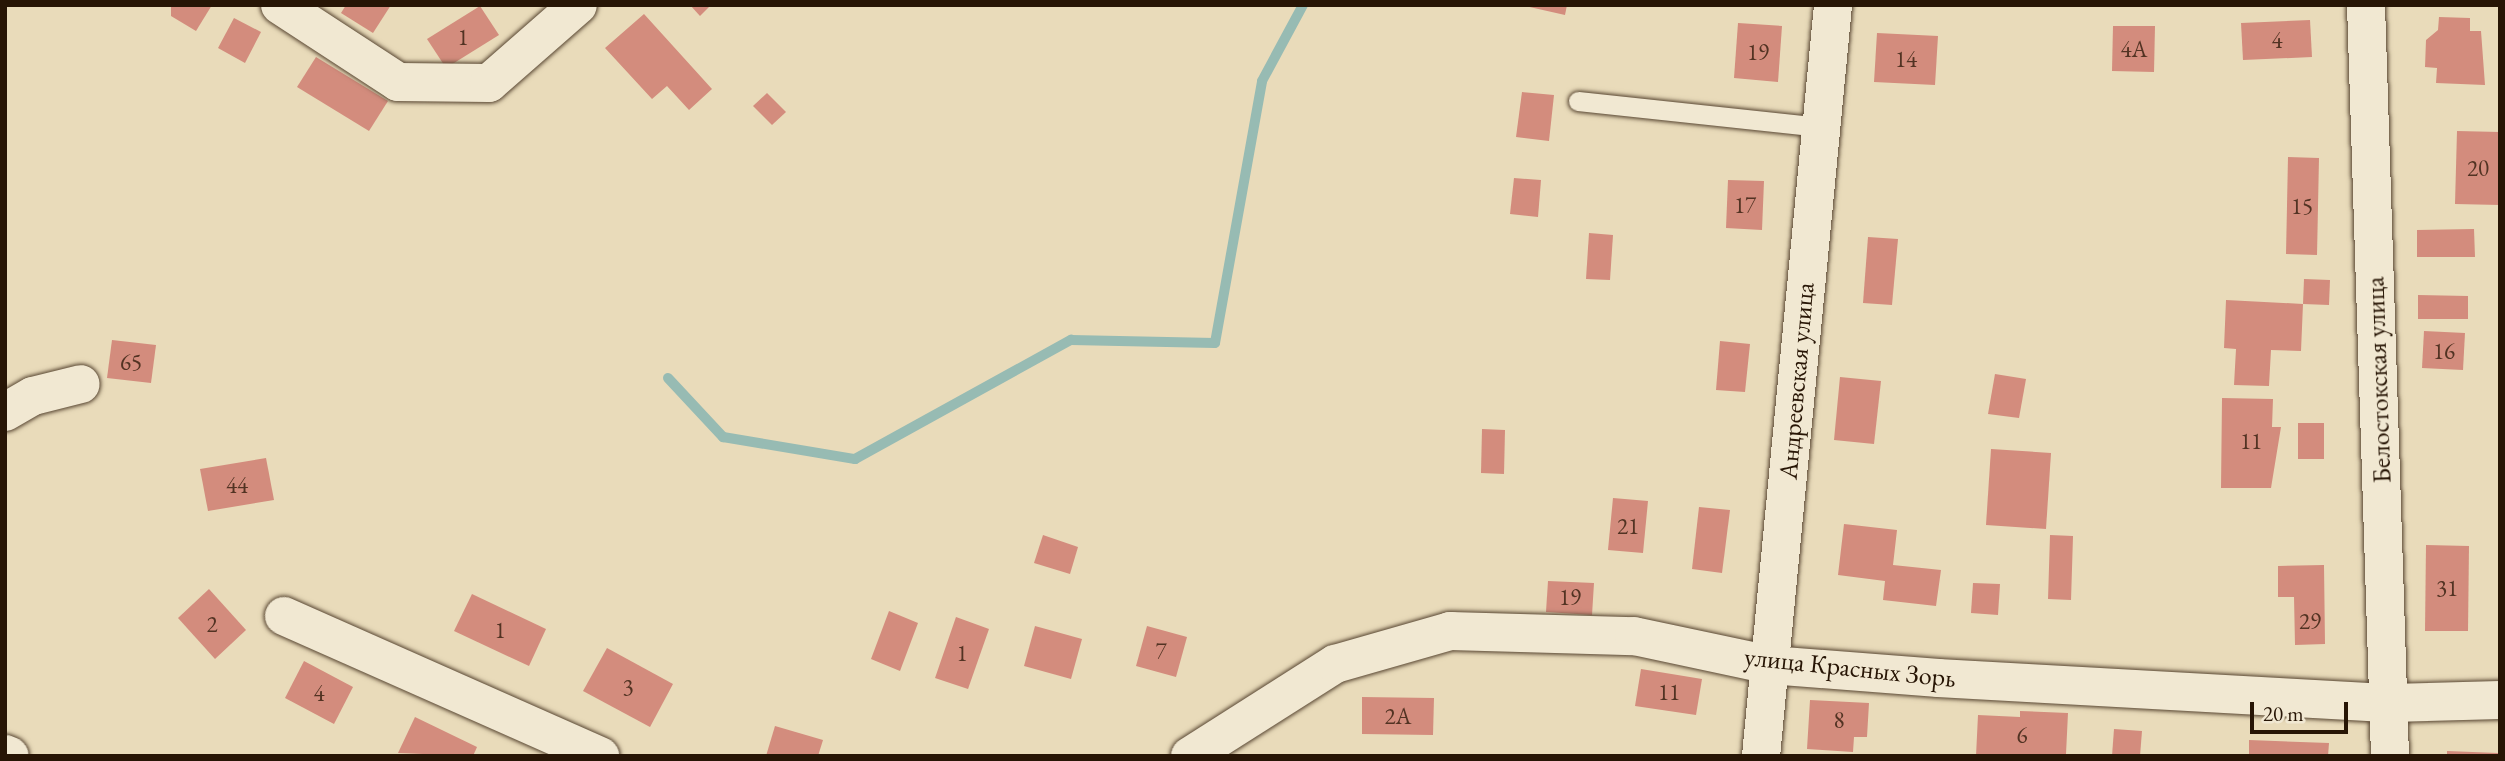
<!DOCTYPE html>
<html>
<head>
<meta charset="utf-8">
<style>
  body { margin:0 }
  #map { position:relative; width:2505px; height:761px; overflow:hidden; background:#e9dbba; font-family:"EB Garamond",serif }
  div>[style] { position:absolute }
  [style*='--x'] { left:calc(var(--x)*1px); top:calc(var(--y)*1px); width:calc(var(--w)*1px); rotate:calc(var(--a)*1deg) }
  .stream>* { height:10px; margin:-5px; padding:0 5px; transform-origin:5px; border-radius:5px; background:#97bbb3 }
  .building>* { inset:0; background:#d38c7d }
  .roads { filter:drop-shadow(0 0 2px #584632) drop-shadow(0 0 2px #584632) }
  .lane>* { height:19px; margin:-9.5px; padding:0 9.5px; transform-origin:9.5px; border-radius:9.5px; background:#f1e8d2 }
  .street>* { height:38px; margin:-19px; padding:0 19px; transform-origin:19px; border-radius:19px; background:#f1e8d2 }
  span { translate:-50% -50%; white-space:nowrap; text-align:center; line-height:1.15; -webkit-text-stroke:5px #f1e8d2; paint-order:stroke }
  .number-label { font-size:23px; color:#523323 }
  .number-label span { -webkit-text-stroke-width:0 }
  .street-label { font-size:26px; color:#271505 }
  .frame { position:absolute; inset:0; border:7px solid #271505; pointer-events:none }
  .scale { position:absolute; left:2250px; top:702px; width:98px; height:32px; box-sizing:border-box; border:4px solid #271505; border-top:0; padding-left:9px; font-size:21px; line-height:24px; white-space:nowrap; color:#271505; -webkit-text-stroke:5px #f1e8d2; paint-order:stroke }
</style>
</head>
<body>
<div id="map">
  <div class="stream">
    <i style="--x:668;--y:378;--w:81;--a:47"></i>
    <i style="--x:723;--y:437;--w:134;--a:9.5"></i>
    <i style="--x:855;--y:459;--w:247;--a:-28.9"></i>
    <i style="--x:1071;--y:340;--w:144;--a:1.2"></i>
    <i style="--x:1215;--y:343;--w:266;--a:-79.8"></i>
    <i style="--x:1262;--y:81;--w:86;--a:-61.7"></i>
  </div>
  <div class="building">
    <i style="clip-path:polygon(171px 5px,212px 5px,196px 31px,171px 16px)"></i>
    <i style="clip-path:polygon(346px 5px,391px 5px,373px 33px,341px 13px)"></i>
    <i style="clip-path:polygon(690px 5px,711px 5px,700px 16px)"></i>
    <i style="clip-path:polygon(1521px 5px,1567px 5px,1565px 15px)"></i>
    <i style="clip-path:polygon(480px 6px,499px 35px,446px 68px,427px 39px)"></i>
    <i style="clip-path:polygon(644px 14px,712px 89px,689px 110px,667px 86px,652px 99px,605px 48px)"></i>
    <i style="clip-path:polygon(2439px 17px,2470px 18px,2470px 31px,2481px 31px,2485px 85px,2436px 83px,2437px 68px,2425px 67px,2426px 40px,2438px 30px)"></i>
    <i style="clip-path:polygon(234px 18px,261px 32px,245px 63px,218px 48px)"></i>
    <i style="clip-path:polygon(2310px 20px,2312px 57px,2243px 60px,2241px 23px)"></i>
    <i style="clip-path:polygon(1738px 23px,1782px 26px,1778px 82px,1734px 78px)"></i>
    <i style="clip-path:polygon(2113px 26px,2155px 26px,2154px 72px,2112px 71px)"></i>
    <i style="clip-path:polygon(1877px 33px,1938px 36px,1935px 85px,1874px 82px)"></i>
    <i style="clip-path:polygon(316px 57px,388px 101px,369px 131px,297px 87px)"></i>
    <i style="clip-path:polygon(1522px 92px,1554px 95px,1549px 141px,1516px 137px)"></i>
    <i style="clip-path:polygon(767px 93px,786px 112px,772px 125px,753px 106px)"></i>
    <i style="clip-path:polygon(2457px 131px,2500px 132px,2500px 205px,2455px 204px)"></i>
    <i style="clip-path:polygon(2288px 157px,2319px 158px,2317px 255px,2286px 254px)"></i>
    <i style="clip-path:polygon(1514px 178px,1541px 180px,1538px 217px,1510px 214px)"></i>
    <i style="clip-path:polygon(1728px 180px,1764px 181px,1762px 230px,1726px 228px)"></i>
    <i style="clip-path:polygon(2474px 229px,2475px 257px,2417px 257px,2417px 230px)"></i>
    <i style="clip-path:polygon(1589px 233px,1613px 235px,1610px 280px,1586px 279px)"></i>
    <i style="clip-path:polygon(1868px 237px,1898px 239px,1892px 305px,1863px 303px)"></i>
    <i style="clip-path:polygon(2304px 279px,2330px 280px,2329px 305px,2303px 304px)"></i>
    <i style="clip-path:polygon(2418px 295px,2468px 296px,2468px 319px,2418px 319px)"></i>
    <i style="clip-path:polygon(2226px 300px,2303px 304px,2301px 351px,2271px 350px,2269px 386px,2234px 385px,2236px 349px,2224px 348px)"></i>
    <i style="clip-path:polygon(2424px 331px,2465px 333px,2463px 370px,2422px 368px)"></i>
    <i style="clip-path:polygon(112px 340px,156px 345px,151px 383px,107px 378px)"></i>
    <i style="clip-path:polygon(1720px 341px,1750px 344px,1745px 392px,1716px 390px)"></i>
    <i style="clip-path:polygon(1995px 374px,2026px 379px,2019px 418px,1988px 414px)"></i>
    <i style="clip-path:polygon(1840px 377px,1881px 381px,1874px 444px,1834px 440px)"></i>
    <i style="clip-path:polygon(2222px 398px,2273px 399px,2272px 427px,2281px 427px,2271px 488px,2221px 488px)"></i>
    <i style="clip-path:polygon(2298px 423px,2324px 423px,2324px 459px,2298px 459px)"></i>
    <i style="clip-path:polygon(1482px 429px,1505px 430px,1504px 474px,1481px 473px)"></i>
    <i style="clip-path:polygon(1991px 449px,2051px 453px,2046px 529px,1986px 525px)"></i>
    <i style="clip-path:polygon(266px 458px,274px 500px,208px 511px,200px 469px)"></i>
    <i style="clip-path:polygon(1613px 498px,1648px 501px,1643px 553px,1608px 550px)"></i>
    <i style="clip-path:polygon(1699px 507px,1730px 510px,1722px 573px,1692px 569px)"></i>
    <i style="clip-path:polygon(1844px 524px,1897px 530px,1893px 565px,1941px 570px,1936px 606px,1883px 600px,1885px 581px,1838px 575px)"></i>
    <i style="clip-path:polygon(1043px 535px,1078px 547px,1070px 574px,1034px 563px)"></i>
    <i style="clip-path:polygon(2050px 535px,2073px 536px,2071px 600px,2048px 599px)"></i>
    <i style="clip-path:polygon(2426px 545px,2469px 546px,2468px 631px,2425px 631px)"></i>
    <i style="clip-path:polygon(2324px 565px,2325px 644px,2295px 645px,2294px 597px,2278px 597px,2278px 566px)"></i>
    <i style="clip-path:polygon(1548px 581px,1594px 583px,1592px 615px,1546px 612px)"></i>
    <i style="clip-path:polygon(1973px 583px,2000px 584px,1998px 615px,1971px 613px)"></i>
    <i style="clip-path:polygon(209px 589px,246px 630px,215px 659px,178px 618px)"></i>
    <i style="clip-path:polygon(472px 594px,546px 629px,529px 666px,454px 631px)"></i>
    <i style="clip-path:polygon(889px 611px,918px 623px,900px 671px,871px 659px)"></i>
    <i style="clip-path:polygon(956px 617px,989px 629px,968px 689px,935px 678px)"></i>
    <i style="clip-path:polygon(1035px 626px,1082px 639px,1071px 679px,1024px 666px)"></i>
    <i style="clip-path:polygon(1147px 626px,1187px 637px,1176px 677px,1136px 666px)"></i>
    <i style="clip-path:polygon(607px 648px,673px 684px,650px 727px,583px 691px)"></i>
    <i style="clip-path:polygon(304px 661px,353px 687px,334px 724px,285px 698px)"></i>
    <i style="clip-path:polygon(1641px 669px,1702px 679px,1696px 715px,1635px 706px)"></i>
    <i style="clip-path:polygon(1362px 697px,1434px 698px,1433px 735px,1362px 734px)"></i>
    <i style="clip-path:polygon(1810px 700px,1869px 703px,1867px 737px,1854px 737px,1853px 752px,1807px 749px)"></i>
    <i style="clip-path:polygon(2020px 711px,2068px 713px,2066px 754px,1976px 756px,1978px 715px,2020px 717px)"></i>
    <i style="clip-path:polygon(415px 717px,477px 747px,473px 756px,398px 753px)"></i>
    <i style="clip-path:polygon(775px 726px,823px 740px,818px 756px,766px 756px)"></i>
    <i style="clip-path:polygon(2114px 729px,2142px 731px,2140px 756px,2112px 756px)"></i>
    <i style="clip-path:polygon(2249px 740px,2329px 743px,2328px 756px,2249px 756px)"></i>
    <i style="clip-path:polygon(2447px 751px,2498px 753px,2498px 756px,2447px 756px)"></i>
  </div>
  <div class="roads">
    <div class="lane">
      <i style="--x:1578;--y:101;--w:244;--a:6.1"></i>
    </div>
    <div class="street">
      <i style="--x:280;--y:5;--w:141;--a:33.1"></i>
      <i style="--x:398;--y:82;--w:91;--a:0.6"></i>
      <i style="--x:489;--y:83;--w:118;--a:-41.2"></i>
      <i style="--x:2366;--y:5;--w:751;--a:88.17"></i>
      <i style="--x:5;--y:412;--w:32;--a:-30"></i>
      <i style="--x:33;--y:396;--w:49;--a:-14"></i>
      <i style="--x:284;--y:616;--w:346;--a:23.9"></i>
      <i style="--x:5;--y:754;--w:5;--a:22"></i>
      <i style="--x:1190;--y:756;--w:172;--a:-32.4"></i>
      <i style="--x:1335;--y:664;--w:120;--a:-16"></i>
      <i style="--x:1450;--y:631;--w:184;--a:1.6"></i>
      <i style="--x:1634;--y:636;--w:139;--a:12"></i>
      <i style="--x:1770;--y:665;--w:169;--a:4.4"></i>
      <i style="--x:1938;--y:678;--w:453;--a:3.2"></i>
      <i style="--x:2390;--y:703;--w:110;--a:-1.6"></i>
      <i style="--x:1761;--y:756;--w:754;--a:-84.52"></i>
    </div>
  </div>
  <div class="number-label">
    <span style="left:463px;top:37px">1</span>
    <span style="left:2277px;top:40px">4</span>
    <span style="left:2134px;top:49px">4А</span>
    <span style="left:1758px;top:52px">19</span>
    <span style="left:1906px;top:59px">14</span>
    <span style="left:2478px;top:168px">20</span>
    <span style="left:1745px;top:205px">17</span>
    <span style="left:2302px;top:206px">15</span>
    <span style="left:2444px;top:351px">16</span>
    <span style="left:131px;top:362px">65</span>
    <span style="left:2251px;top:441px">11</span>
    <span style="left:237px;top:485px">44</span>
    <span style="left:1628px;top:526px">21</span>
    <span style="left:2447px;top:588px">31</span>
    <span style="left:1570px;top:597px">19</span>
    <span style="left:2310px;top:621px">29</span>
    <span style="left:212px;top:624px">2</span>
    <span style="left:500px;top:630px">1</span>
    <span style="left:1161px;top:651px">7</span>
    <span style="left:962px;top:653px">1</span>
    <span style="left:628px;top:687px">3</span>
    <span style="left:1669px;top:692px">11</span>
    <span style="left:319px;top:693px">4</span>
    <span style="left:1398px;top:716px">2А</span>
    <span style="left:1839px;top:720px">8</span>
    <span style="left:2022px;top:735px">6</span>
  </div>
  <div class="street-label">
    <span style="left:2379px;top:380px;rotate:-92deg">Белостокская улица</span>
    <span style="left:1797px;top:381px;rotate:-85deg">Андреевская улица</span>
    <span style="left:1850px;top:668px;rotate:6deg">улица Красных Зорь</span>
  </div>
  <div class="frame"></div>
  <div class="scale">20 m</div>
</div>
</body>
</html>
